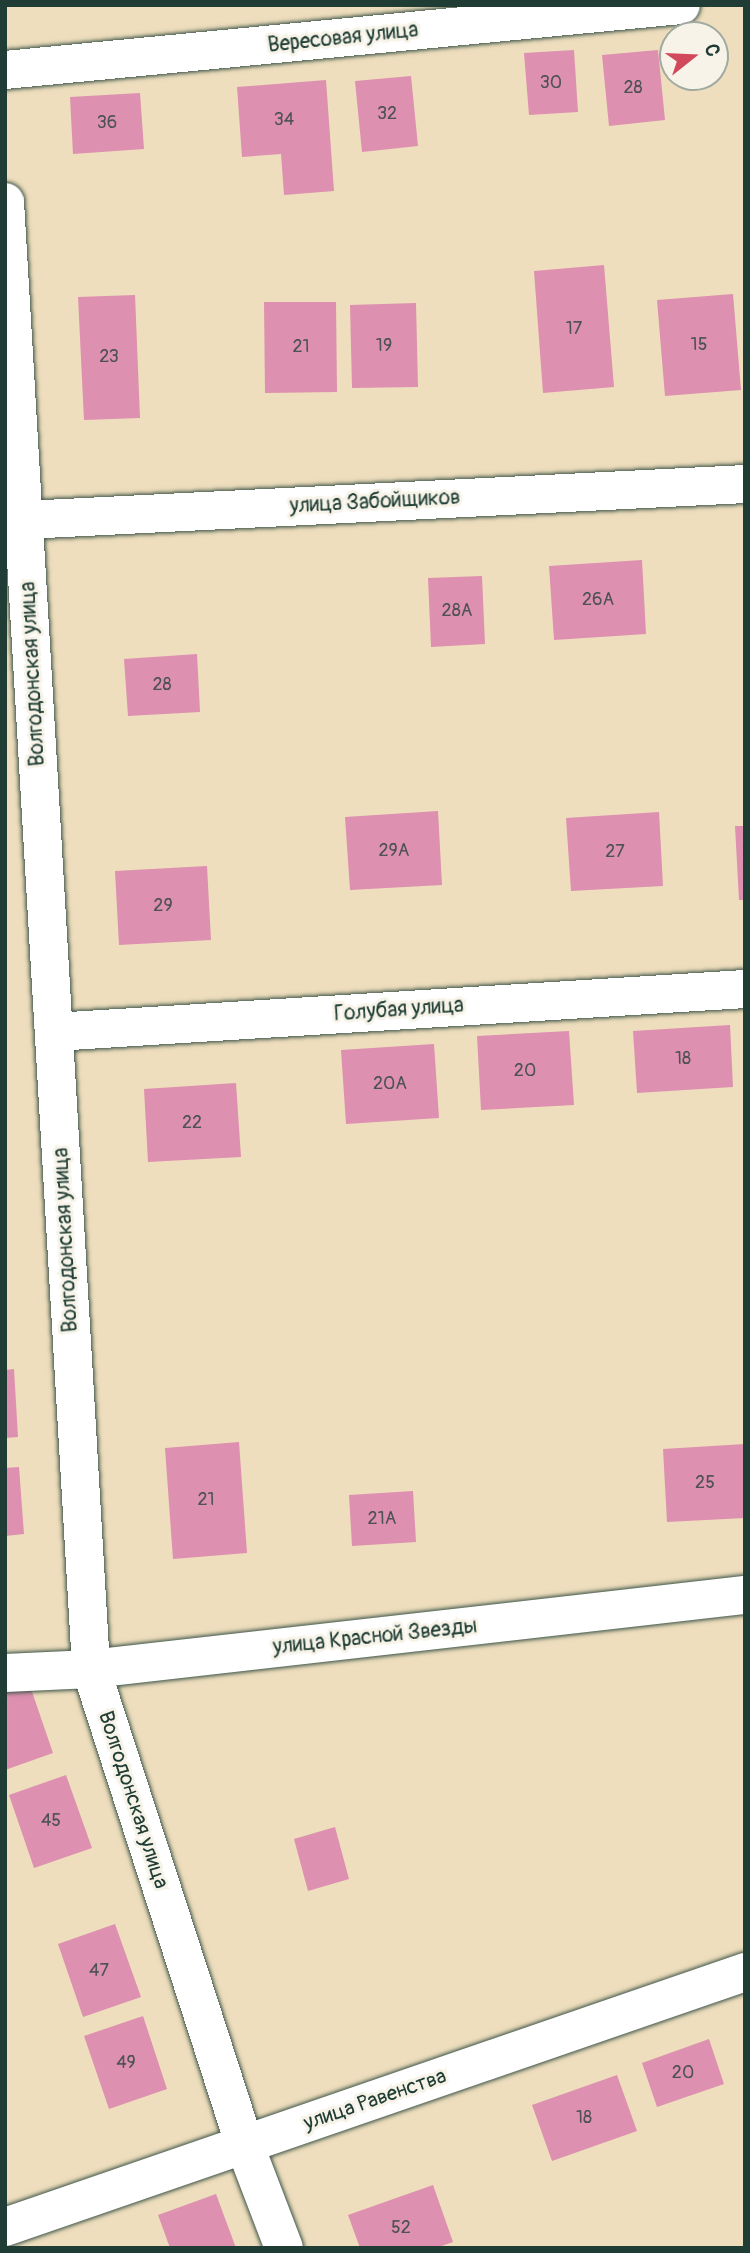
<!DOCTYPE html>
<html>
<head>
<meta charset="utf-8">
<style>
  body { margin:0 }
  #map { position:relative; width:750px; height:2253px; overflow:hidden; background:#eedebd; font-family:Pangolin,sans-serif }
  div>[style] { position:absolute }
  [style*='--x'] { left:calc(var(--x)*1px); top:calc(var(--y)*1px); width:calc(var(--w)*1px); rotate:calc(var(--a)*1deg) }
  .building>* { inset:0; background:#dd90af }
  .roads { filter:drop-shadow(0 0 2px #3e5549) drop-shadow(0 0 2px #3e5549) }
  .street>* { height:38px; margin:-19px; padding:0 19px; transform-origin:19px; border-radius:19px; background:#fff }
  .secondary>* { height:38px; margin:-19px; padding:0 19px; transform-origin:19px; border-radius:19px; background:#fff }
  span { translate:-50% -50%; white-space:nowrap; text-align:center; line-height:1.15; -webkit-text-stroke:6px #f7f3e8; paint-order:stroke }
  .number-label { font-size:18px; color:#4e5253 }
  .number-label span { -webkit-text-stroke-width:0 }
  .street-label { font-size:21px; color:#1f3d34 }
  .frame { position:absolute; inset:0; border:7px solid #1f3d34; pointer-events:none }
  .north { position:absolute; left:659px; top:21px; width:70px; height:70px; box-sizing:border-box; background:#f7f3e8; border:2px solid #a1aaa0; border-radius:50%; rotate:72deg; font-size:19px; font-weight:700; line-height:28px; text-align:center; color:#1f3d34 }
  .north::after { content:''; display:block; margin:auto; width:24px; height:32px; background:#d1495b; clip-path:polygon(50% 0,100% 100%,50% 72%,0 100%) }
</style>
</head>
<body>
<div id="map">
  <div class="building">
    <i style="clip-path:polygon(574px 50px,578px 112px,529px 115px,524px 53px)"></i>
    <i style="clip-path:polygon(658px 50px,665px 120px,609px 126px,602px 55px)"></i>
    <i style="clip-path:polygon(411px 76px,418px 146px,362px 152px,355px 81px)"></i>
    <i style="clip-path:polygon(326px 80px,334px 191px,284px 195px,281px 154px,242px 157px,237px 87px)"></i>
    <i style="clip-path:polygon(140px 93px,144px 149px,73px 154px,70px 97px)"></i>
    <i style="clip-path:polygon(604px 265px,614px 387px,543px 393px,534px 271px)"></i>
    <i style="clip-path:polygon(733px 294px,741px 390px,665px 396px,657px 300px)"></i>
    <i style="clip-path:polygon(135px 295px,140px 418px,84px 420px,78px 297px)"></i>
    <i style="clip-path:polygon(264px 302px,336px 302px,337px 392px,265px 393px)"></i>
    <i style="clip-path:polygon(416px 303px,418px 387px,352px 388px,350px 305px)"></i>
    <i style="clip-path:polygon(642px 560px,646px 634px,554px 640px,549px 566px)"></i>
    <i style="clip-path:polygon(482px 576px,485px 644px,431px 647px,428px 578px)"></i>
    <i style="clip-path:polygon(197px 654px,200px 712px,128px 716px,124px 659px)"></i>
    <i style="clip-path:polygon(438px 811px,442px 885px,350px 890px,345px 817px)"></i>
    <i style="clip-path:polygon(659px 812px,663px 886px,571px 891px,566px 818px)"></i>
    <i style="clip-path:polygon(735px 826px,745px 826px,745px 900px,739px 900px)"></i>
    <i style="clip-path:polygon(207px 866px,211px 940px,119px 945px,115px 871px)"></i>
    <i style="clip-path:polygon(730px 1025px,733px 1087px,637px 1093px,633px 1031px)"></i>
    <i style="clip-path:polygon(569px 1031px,574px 1105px,481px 1110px,477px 1036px)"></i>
    <i style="clip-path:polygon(434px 1044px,439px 1118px,346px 1124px,341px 1050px)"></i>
    <i style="clip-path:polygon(236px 1083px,241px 1157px,148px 1162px,144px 1089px)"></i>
    <i style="clip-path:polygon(14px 1369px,18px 1437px,5px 1438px,5px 1370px)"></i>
    <i style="clip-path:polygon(239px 1442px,247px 1553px,173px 1559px,165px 1448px)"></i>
    <i style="clip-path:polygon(745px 1444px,745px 1518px,667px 1522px,663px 1449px)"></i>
    <i style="clip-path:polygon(19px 1467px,24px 1534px,5px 1536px,5px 1468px)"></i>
    <i style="clip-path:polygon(413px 1491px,416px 1542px,352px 1546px,349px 1495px)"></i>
    <i style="clip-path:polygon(28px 1680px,53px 1753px,5px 1770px,5px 1688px)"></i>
    <i style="clip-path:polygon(66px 1775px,92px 1848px,34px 1868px,9px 1795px)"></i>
    <i style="clip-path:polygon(335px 1827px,349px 1879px,308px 1891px,294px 1839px)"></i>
    <i style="clip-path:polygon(115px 1924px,141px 1997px,83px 2017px,58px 1944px)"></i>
    <i style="clip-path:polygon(143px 2016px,167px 2089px,109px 2109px,84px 2036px)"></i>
    <i style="clip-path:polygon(709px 2039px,724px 2084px,657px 2107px,642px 2063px)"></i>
    <i style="clip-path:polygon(617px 2075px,637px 2131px,552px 2161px,532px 2105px)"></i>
    <i style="clip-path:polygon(433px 2185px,453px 2242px,436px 2248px,360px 2248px,348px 2215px)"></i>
    <i style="clip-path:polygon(216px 2194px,236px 2248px,170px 2248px,158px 2215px)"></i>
  </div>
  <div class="roads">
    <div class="street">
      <i style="--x:5;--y:70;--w:679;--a:-5.49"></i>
      <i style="--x:5;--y:202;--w:1470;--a:86.64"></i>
      <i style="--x:91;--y:1669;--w:501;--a:72.11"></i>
      <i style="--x:245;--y:2146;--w:109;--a:69.1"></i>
      <i style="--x:54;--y:1032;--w:692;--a:-3.56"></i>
      <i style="--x:5;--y:1673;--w:86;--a:-2.7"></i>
      <i style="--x:91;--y:1669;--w:658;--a:-6.46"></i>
      <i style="--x:5;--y:2227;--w:783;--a:-19.01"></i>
    </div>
    <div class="secondary">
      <i style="--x:5;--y:521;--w:741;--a:-2.86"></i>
    </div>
  </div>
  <div class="number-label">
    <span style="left:551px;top:83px">30</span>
    <span style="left:633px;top:88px">28</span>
    <span style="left:387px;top:114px">32</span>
    <span style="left:284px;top:120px">34</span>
    <span style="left:107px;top:123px">36</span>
    <span style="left:574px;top:329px">17</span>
    <span style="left:699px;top:345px">15</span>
    <span style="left:384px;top:346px">19</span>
    <span style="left:301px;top:347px">21</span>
    <span style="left:109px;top:357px">23</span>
    <span style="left:598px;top:600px">26А</span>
    <span style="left:457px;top:611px">28А</span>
    <span style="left:162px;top:685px">28</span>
    <span style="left:394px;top:851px">29А</span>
    <span style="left:615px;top:852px">27</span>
    <span style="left:163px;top:906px">29</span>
    <span style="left:683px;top:1059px">18</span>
    <span style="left:525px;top:1071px">20</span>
    <span style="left:390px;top:1084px">20А</span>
    <span style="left:192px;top:1123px">22</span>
    <span style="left:705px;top:1483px">25</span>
    <span style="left:206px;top:1500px">21</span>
    <span style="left:382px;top:1519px">21А</span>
    <span style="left:51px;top:1821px">45</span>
    <span style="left:99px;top:1971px">47</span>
    <span style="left:126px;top:2063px">49</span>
    <span style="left:683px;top:2073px">20</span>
    <span style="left:584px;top:2118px">18</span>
    <span style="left:401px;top:2228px">52</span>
  </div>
  <div class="street-label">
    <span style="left:343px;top:38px;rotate:-6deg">Вересовая улица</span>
    <span style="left:375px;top:502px;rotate:-3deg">улица Забойщиков</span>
    <span style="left:33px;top:674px;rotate:-93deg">Волгодонская улица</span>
    <span style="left:399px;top:1010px;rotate:-4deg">Голубая улица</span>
    <span style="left:66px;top:1240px;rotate:-93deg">Волгодонская улица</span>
    <span style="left:375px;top:1637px;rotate:-6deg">улица Красной Звезды</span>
    <span style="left:133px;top:1800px;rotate:72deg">Волгодонская улица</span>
    <span style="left:375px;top:2100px;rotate:-19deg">улица Равенства</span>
  </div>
  <div class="frame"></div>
  <div class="north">С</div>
</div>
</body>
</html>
